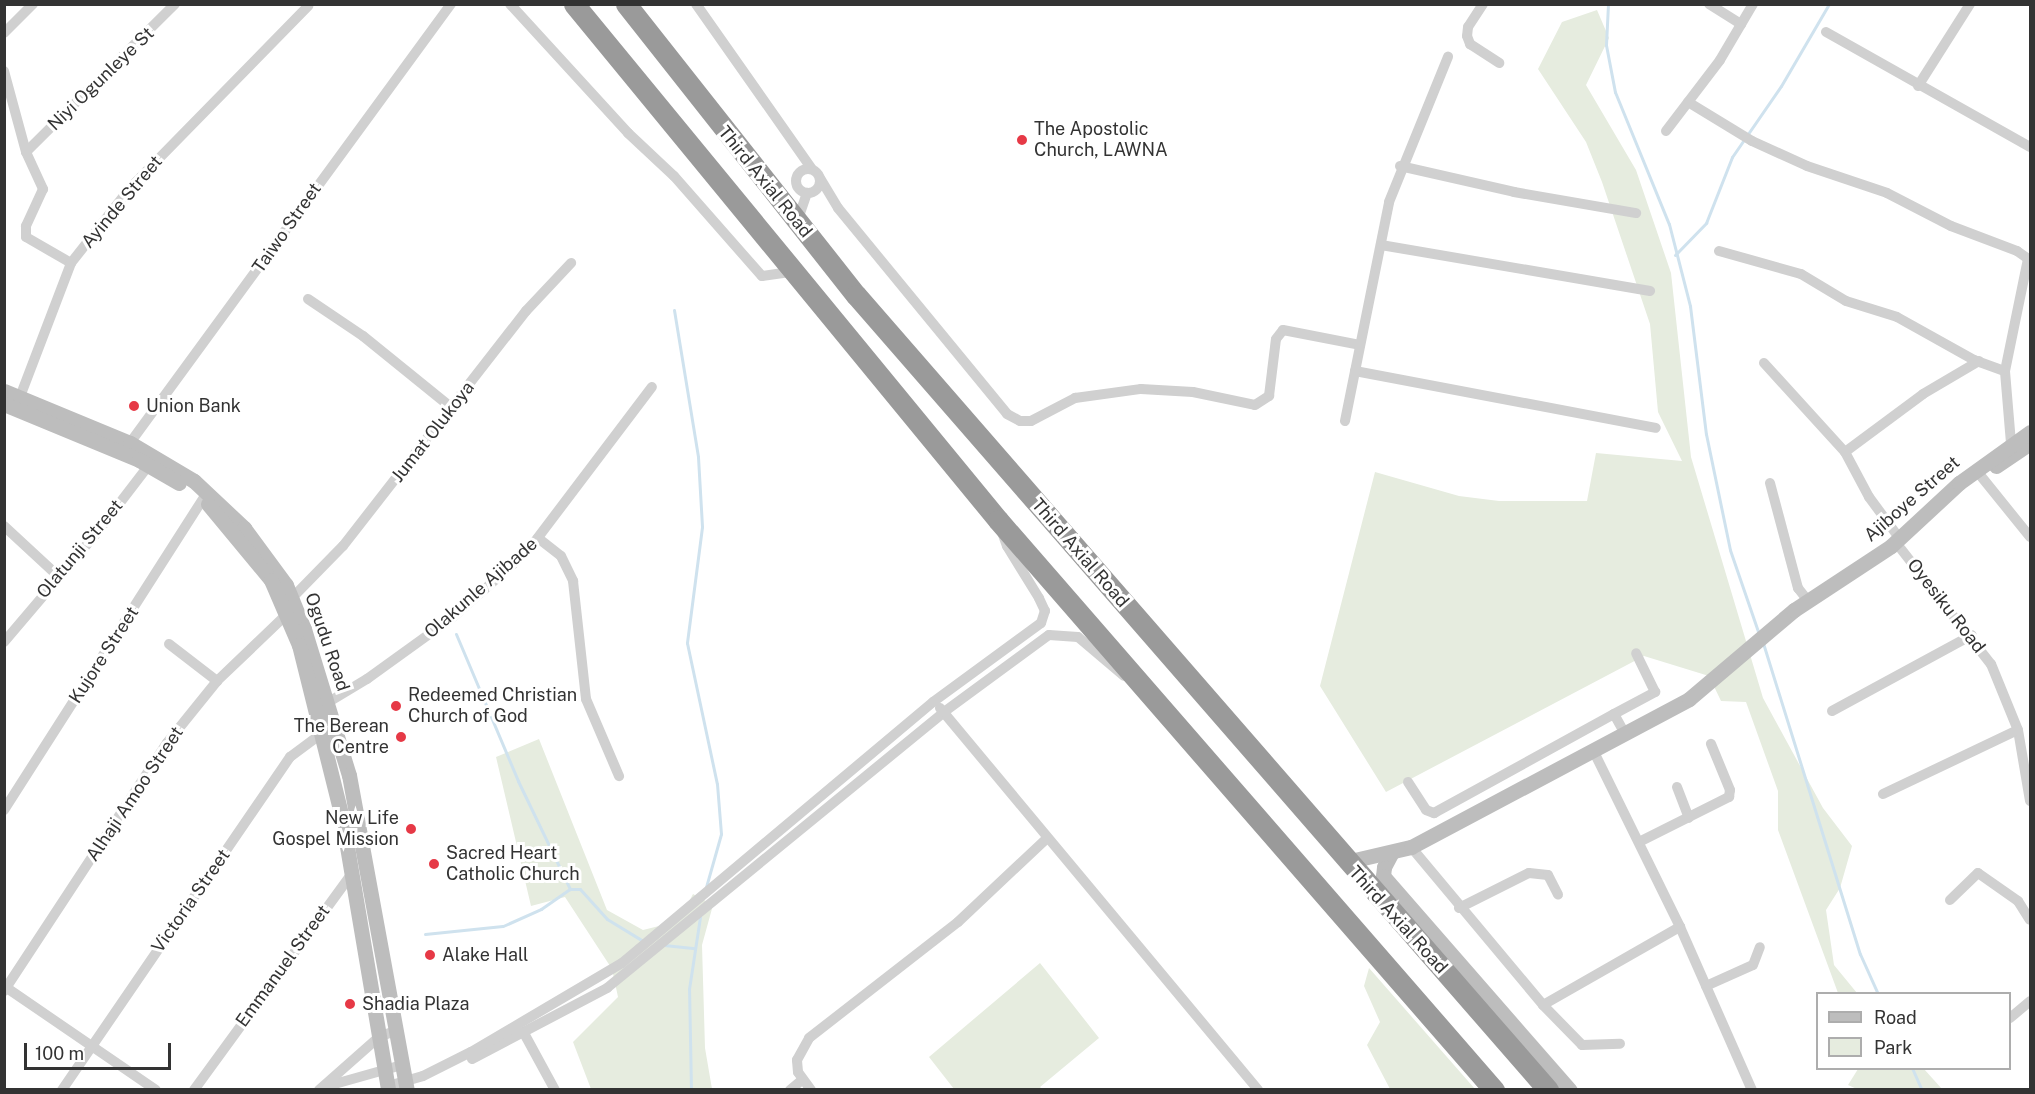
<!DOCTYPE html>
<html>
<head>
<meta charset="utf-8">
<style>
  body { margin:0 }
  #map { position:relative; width:2035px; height:1094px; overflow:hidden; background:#fff; font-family:"Public Sans",sans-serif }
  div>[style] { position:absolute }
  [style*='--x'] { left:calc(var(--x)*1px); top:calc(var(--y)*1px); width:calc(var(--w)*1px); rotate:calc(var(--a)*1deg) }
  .green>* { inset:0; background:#e6ecdf }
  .stream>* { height:3px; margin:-1.5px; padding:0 1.5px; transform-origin:1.5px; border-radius:1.5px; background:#cfe2ee }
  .street>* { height:10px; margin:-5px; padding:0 5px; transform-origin:5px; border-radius:5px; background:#d0d0d0 }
  .street>.ring { margin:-5px; padding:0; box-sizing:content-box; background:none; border:10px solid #d0d0d0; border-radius:50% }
  .secondary>* { height:15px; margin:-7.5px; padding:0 7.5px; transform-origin:7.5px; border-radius:7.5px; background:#bdbdbd }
  .highway>* { height:21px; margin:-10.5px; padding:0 10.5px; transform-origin:10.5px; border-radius:10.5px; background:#9a9a9a }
  .dots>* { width:16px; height:16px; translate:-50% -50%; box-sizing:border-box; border:3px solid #fff; border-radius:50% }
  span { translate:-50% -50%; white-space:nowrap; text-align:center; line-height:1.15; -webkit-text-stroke:6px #fff; paint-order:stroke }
  .street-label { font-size:18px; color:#333 }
  .poi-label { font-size:18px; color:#333 }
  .left { translate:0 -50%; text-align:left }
  .right { translate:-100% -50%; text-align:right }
  .frame { position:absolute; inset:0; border:6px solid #333; pointer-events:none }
  .legend { position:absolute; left:1816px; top:992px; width:195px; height:78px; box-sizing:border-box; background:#fff; border:2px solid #adadad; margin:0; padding:8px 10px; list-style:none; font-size:18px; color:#333 }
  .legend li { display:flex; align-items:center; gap:12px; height:30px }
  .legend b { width:30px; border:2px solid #adadad }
  .scale { position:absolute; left:24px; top:1043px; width:147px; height:27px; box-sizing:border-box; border:3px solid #333; border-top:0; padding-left:8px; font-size:18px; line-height:21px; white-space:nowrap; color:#333; -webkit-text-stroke:4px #fff; paint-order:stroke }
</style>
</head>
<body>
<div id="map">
  <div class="green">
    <i style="clip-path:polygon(1597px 10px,1609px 38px,1586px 85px,1636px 170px,1671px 273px,1691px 457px,1763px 698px,1823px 808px,1852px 846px,1840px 888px,1826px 910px,1834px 965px,1857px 993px,1838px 993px,1778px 830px,1778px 791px,1746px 702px,1721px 701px,1709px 676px,1644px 656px,1386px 792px,1320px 686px,1375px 472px,1459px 496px,1499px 501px,1587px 501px,1596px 453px,1682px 461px,1658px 412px,1650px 324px,1602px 182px,1586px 142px,1538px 69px,1562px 22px)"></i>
    <i style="clip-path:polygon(539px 739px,607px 910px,643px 930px,679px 921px,693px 894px,713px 905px,702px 945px,705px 1048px,712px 1089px,591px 1089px,573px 1042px,618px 997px,612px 969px,565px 897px,531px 906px,496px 757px)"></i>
    <i style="clip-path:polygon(1040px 963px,1099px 1038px,1040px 1087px,1042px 1089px,954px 1089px,929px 1057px)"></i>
    <i style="clip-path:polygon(1369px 968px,1475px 1089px,1390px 1089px,1367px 1045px,1380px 1022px,1364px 986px)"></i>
    <i style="clip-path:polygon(1924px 1069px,1942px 1089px,1859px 1090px,1848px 1085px,1858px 1069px)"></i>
  </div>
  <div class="stream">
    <i style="--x:1608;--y:4;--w:41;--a:92.8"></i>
    <i style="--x:1606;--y:45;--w:48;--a:79.2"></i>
    <i style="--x:1615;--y:92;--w:143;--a:67.8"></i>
    <i style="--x:1669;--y:224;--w:85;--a:75.6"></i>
    <i style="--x:1690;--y:306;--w:129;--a:82.9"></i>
    <i style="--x:1706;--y:434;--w:118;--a:78.3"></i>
    <i style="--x:1730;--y:550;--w:89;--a:71"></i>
    <i style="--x:1675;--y:255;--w:45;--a:-45.9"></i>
    <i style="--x:1706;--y:223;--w:71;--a:-68.5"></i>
    <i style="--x:1732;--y:157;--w:86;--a:-55.4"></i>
    <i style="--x:1781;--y:86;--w:95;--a:-59.7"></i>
    <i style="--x:674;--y:310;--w:149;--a:80.7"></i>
    <i style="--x:698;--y:457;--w:70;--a:86.7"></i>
    <i style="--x:702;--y:527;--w:117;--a:97.4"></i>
    <i style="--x:687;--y:643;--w:144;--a:78"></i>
    <i style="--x:717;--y:784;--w:50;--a:85.4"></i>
    <i style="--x:721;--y:834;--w:55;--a:105.8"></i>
    <i style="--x:456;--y:634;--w:160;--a:67.1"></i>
    <i style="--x:518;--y:781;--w:120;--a:64.3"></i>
    <i style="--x:1763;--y:643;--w:326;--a:72.7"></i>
    <i style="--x:1860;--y:954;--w:44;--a:65.8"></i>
    <i style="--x:425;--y:934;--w:78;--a:-5.9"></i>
    <i style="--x:503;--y:926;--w:42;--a:-24.1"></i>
    <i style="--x:541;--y:909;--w:35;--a:-35"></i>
    <i style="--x:570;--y:889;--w:10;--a:0"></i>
    <i style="--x:580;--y:889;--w:40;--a:48"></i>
    <i style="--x:607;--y:919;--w:42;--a:31.4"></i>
    <i style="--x:664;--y:945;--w:31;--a:6"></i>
    <i style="--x:1912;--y:1068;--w:24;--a:66"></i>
    <i style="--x:691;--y:1090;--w:101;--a:-91.1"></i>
    <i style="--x:689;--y:989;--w:73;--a:-81.3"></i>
  </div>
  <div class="street">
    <i style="--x:510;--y:4;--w:175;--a:47.5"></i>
    <i style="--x:628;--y:133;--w:63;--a:43.1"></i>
    <i style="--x:674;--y:176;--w:133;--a:48.7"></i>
    <i style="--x:762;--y:276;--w:30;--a:-8"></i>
    <i style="--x:696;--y:4;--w:202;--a:54.9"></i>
    <i style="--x:1483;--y:4;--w:27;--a:123"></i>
    <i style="--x:1468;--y:27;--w:9;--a:96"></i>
    <i style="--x:1467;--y:36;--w:9;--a:69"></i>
    <i style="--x:1470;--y:44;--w:35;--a:33"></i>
    <i style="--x:1709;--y:4;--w:38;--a:32"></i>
    <i style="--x:1826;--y:32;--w:234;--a:29.4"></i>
    <i style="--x:4;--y:33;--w:41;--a:-45"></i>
    <i style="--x:4;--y:71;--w:84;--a:74.8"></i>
    <i style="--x:26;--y:152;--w:41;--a:65.3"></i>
    <i style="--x:43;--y:189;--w:41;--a:114.7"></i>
    <i style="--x:26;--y:226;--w:11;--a:90"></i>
    <i style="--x:26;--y:237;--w:52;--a:30"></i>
    <i style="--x:1918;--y:86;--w:97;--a:-57.6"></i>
    <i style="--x:1688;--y:102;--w:75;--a:31.4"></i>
    <i style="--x:1752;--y:141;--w:60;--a:24.4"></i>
    <i style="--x:1807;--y:166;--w:84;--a:18.6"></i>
    <i style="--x:1887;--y:193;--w:72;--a:27.3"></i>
    <i style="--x:1951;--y:226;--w:71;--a:20.7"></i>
    <i style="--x:2017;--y:251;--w:16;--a:35"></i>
    <i style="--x:1666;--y:131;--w:89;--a:-52.7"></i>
    <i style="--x:1720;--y:60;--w:65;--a:-59.5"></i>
    <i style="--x:26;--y:152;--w:210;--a:-44.8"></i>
    <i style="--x:1400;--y:166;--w:117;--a:12.8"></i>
    <i style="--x:1514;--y:192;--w:124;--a:9.8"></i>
    <i class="ring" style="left:796px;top:169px;width:14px;height:14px"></i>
    <i style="--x:820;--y:178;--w:35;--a:59"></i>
    <i style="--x:838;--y:208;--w:266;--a:50.6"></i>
    <i style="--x:1007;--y:414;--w:15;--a:28"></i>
    <i style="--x:1020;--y:421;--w:11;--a:0"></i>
    <i style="--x:1031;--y:421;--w:50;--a:-27.6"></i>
    <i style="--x:1075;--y:398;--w:67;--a:-7.8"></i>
    <i style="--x:1141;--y:389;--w:52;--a:3.3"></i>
    <i style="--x:1193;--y:392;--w:63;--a:11.8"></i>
    <i style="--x:1255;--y:405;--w:17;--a:-33"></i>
    <i style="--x:1269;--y:396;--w:57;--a:-83"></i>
    <i style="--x:1276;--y:339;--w:11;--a:-52"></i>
    <i style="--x:1283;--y:330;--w:78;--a:11"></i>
    <i style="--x:797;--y:222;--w:31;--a:-71"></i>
    <i style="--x:1381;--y:245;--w:273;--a:9.7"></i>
    <i style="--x:1719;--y:251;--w:85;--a:15.7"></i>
    <i style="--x:1801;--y:274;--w:52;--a:31"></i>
    <i style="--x:1846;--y:301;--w:53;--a:17.4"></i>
    <i style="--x:1897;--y:317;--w:88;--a:29.2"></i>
    <i style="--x:1974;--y:360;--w:33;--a:20"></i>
    <i style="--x:308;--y:299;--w:66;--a:33.9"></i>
    <i style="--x:363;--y:336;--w:114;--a:39"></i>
    <i style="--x:1764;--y:363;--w:120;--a:47.7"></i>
    <i style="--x:1845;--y:452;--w:51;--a:61.9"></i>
    <i style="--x:1869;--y:497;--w:52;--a:53.6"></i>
    <i style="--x:1355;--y:371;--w:306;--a:10.7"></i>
    <i style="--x:18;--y:402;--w:149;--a:-69.1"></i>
    <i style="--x:71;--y:263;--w:95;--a:-51.8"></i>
    <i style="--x:130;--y:188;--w:255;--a:-45.6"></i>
    <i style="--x:1345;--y:421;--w:223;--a:-78.6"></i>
    <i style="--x:1389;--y:202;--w:157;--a:-67.9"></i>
    <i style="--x:2011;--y:443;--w:72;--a:-94.8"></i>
    <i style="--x:2005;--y:371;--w:114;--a:-78.4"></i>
    <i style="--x:127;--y:447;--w:549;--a:-53.82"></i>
    <i style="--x:1845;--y:452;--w:97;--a:-36.6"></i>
    <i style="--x:1923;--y:394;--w:65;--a:-30.5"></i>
    <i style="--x:1976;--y:470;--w:86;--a:51.1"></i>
    <i style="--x:1770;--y:483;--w:109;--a:75.1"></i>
    <i style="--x:1798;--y:588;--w:16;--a:52"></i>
    <i style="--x:4;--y:526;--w:74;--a:42.8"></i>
    <i style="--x:538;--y:538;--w:29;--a:38"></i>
    <i style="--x:561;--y:556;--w:28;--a:64"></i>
    <i style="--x:573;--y:581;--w:119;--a:83.7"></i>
    <i style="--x:586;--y:699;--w:84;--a:66.8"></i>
    <i style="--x:1901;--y:549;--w:146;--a:52"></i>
    <i style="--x:1991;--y:664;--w:71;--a:67.8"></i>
    <i style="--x:2018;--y:730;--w:72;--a:80.4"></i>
    <i style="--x:292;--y:598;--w:73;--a:-45.6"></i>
    <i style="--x:343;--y:546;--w:298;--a:-52.1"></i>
    <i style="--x:526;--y:311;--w:66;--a:-46.8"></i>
    <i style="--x:4;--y:642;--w:142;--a:-49.6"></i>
    <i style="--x:96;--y:534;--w:92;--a:-52.5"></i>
    <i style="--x:169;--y:644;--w:61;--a:37.6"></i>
    <i style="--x:327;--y:703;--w:47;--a:-31"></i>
    <i style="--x:367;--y:679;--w:106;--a:-35.8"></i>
    <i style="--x:453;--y:617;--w:98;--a:-41.3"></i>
    <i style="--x:527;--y:552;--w:207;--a:-52.9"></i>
    <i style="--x:940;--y:708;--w:497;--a:50.2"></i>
    <i style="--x:1832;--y:711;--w:159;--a:-28.5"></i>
    <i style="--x:1614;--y:714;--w:47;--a:-28.2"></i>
    <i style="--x:1655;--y:692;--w:43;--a:-116"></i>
    <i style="--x:1594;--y:752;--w:195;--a:63.8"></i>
    <i style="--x:1680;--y:927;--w:178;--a:66.2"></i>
    <i style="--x:1408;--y:782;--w:33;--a:57"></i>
    <i style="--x:1426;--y:810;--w:9;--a:21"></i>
    <i style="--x:1434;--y:813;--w:205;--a:-28.8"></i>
    <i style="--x:1614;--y:714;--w:23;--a:61"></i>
    <i style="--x:1677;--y:787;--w:33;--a:69"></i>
    <i style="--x:1883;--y:794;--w:149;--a:-25.4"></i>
    <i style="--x:4;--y:810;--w:369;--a:-57.4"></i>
    <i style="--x:1639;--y:842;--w:101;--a:-26.6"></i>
    <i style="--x:1729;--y:797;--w:7;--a:-82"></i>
    <i style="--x:1730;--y:790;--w:50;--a:-112.4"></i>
    <i style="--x:1411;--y:847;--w:206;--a:50.1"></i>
    <i style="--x:1543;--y:1005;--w:56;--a:45.7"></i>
    <i style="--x:1582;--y:1045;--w:38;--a:-2"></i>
    <i style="--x:1950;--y:900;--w:39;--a:-44"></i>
    <i style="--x:1978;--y:873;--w:49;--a:35"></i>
    <i style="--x:2018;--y:901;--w:22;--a:58"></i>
    <i style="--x:1459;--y:908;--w:78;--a:-26.6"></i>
    <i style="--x:1529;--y:873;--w:19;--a:6"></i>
    <i style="--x:1548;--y:875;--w:22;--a:63"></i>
    <i style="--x:4;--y:986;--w:184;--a:34.4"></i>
    <i style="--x:1706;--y:986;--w:51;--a:-24.1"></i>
    <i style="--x:1753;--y:965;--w:19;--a:-69"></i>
    <i style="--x:4;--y:991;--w:297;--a:-56.7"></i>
    <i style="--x:167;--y:743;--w:80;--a:-51.1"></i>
    <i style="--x:217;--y:681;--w:97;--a:-43.7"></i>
    <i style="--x:1543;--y:1005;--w:158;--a:-29.7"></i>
    <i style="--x:2010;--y:1018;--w:26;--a:-40"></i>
    <i style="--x:525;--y:1035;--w:63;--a:61.4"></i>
    <i style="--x:472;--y:1059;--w:153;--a:-27.7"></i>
    <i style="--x:607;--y:988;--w:436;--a:-39.3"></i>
    <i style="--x:944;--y:712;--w:130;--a:-36.3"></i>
    <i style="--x:1049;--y:635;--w:29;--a:4"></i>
    <i style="--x:1078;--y:637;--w:60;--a:40.3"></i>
    <i style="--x:388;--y:1086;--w:36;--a:-16"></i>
    <i style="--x:423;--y:1076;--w:54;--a:-26.6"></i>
    <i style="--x:471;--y:1052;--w:175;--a:-30.5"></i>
    <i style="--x:622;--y:963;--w:406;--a:-40"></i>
    <i style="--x:933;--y:702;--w:134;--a:-36.2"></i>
    <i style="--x:1041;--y:623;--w:13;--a:-72"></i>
    <i style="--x:1045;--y:611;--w:14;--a:-115"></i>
    <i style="--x:1039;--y:598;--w:61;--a:-121.6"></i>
    <i style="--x:1007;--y:546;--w:15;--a:-110"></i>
    <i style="--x:324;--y:1087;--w:81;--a:-15.8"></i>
    <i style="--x:62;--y:1090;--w:404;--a:-55.6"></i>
    <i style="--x:290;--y:757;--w:44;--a:-36.6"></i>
    <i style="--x:194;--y:1090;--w:268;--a:-53.9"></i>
    <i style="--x:319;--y:1090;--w:80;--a:-41.5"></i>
    <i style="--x:379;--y:1037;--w:17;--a:-21"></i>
    <i style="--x:790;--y:1090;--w:16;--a:-40"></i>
    <i style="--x:811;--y:1090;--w:22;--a:-126"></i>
    <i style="--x:798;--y:1072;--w:12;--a:-95"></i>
    <i style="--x:797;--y:1060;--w:25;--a:-61"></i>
    <i style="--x:809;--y:1038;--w:189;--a:-37.9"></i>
    <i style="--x:958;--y:922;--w:121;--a:-43.3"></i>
  </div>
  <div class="secondary">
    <i style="--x:4;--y:391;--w:136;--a:22.4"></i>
    <i style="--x:130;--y:443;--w:74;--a:30.7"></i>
    <i style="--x:194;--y:481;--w:69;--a:43.2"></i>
    <i style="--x:244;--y:528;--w:71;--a:53.6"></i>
    <i style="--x:286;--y:585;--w:48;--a:67.8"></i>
    <i style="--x:304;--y:629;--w:153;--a:72.9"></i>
    <i style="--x:349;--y:775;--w:320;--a:79.6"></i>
    <i style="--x:4;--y:404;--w:146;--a:22.5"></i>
    <i style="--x:139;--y:460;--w:46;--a:29.9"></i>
    <i style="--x:1996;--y:466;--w:41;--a:-34.1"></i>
    <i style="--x:208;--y:504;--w:99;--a:50.3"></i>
    <i style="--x:271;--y:580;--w:71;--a:66.7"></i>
    <i style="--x:299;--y:645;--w:177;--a:76"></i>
    <i style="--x:342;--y:817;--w:277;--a:80.4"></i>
    <i style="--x:1392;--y:852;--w:17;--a:118"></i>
    <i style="--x:1384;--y:867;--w:9;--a:96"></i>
    <i style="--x:1383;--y:876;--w:284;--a:48.9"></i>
    <i style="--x:1346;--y:862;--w:67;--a:-13"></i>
    <i style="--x:1411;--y:847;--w:315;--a:-28"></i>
    <i style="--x:1689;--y:699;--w:138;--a:-40.3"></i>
    <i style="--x:1794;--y:610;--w:116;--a:-33.4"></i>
    <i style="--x:1891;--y:546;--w:93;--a:-42.8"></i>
    <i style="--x:1959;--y:483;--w:87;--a:-35.7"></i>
  </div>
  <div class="highway">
    <i style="--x:574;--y:4;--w:668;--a:50.59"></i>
    <i style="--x:998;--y:520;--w:756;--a:48.97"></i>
    <i style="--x:626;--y:4;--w:371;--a:51.7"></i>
    <i style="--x:856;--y:295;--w:1054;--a:48.96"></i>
  </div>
  <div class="dots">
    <i style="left:1022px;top:140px;background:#e63946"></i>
    <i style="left:134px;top:406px;background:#e63946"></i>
    <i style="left:396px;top:706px;background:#e63946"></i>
    <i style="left:401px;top:737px;background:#e63946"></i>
    <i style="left:411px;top:829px;background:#e63946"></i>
    <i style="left:434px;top:864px;background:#e63946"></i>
    <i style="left:430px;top:955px;background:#e63946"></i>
    <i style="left:350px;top:1004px;background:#e63946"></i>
  </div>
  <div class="street-label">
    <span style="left:101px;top:79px;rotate:-44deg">Niyi Ogunleye St</span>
    <span style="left:765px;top:182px;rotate:51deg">Third Axial Road</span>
    <span style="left:122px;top:202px;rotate:-50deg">Ayinde Street</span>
    <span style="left:287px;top:228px;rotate:-55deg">Taiwo Street</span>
    <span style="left:433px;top:432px;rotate:-52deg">Jumat Olukoya</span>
    <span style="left:1912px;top:499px;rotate:-41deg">Ajiboye Street</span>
    <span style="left:80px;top:549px;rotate:-50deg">Olatunji Street</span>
    <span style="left:1080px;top:553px;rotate:49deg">Third Axial Road</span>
    <span style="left:481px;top:588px;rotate:-41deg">Olakunle Ajibade</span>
    <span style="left:1946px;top:606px;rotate:52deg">Oyesiku Road</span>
    <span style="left:327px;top:642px;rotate:71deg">Ogudu Road</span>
    <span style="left:104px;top:655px;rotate:-57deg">Kujore Street</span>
    <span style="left:135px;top:794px;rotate:-56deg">Alhaji Amoo Street</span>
    <span style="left:191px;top:901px;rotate:-55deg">Victoria Street</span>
    <span style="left:1398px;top:920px;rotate:48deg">Third Axial Road</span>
    <span style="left:283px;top:966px;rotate:-54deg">Emmanuel Street</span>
  </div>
  <div class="poi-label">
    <span class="left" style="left:1034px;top:140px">The Apostolic<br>Church, LAWNA</span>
    <span class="left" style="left:146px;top:406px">Union Bank</span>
    <span class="left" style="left:408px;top:706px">Redeemed Christian<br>Church of God</span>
    <span class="right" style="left:389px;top:737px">The Berean<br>Centre</span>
    <span class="right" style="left:399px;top:829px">New Life<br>Gospel Mission</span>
    <span class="left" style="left:446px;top:864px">Sacred Heart<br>Catholic Church</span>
    <span class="left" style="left:442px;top:955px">Alake Hall</span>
    <span class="left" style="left:362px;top:1004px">Shadia Plaza</span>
  </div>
  <div class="frame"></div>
  <ul class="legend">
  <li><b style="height:8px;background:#bdbdbd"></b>Road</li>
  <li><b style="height:16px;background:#e6ecdf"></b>Park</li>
  </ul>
  <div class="scale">100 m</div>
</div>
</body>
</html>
